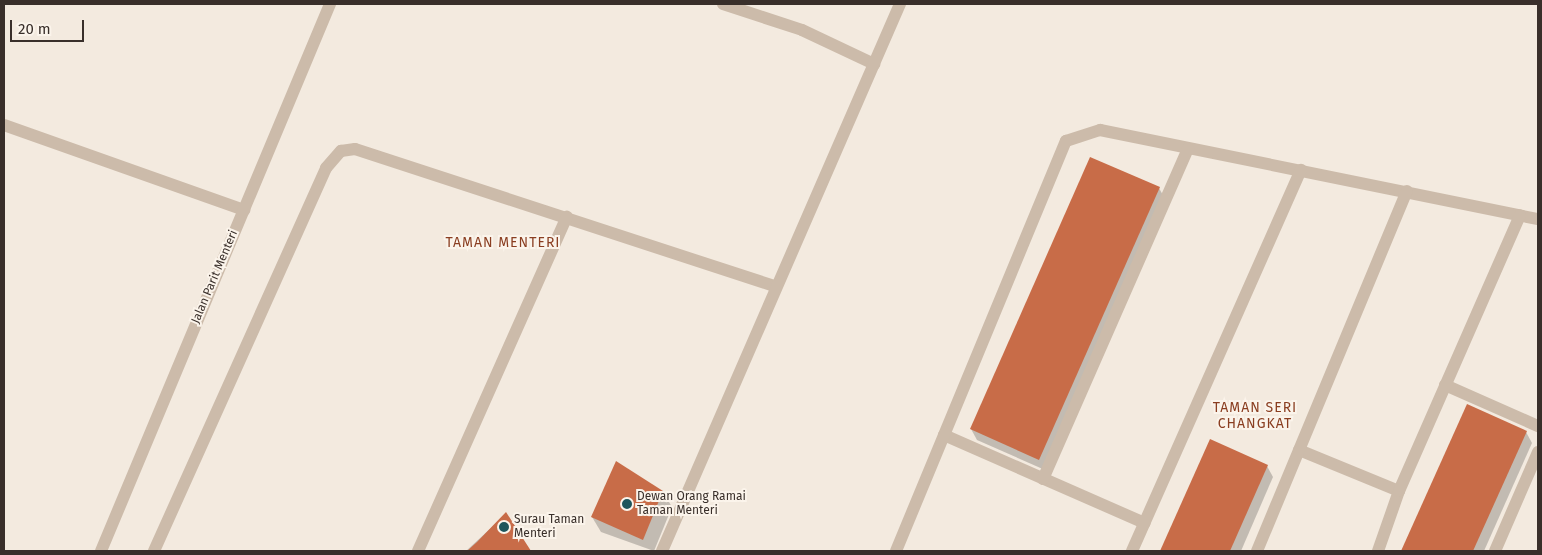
<!DOCTYPE html>
<html>
<head>
<meta charset="utf-8">
<style>
  body { margin:0 }
  #map { position:relative; width:1542px; height:555px; overflow:hidden; background:#f3eadf; font-family:"Fira Sans",sans-serif }
  div>[style] { position:absolute }
  [style*='--x'] { left:calc(var(--x)*1px); top:calc(var(--y)*1px); width:calc(var(--w)*1px); rotate:calc(var(--a)*1deg) }
  .shadow>* { inset:0; background:#0003 }
  .building>* { inset:0; background:#c86c48 }
  .service>* { height:12px; margin:-6px; padding:0 6px; transform-origin:6px; border-radius:6px; background:#cba }
  .minor>* { height:12px; margin:-6px; padding:0 6px; transform-origin:6px; border-radius:6px; background:#cba }
  .dots>* { width:14px; height:14px; translate:-50% -50%; box-sizing:border-box; border:2px solid #fbf4eb; border-radius:50% }
  span { translate:-50% -50%; white-space:nowrap; text-align:center; line-height:1.15; -webkit-text-stroke:4px #fbf4eb; paint-order:stroke }
  .street-label { font-size:12px; color:#392f2a }
  .poi-label { font-size:12px; color:#392f2a }
  .left { translate:0 -50%; text-align:left }
  .neighbourhood-label { font-size:14px; color:#8a3e21; letter-spacing:1px }
  .frame { position:absolute; inset:0; border:5px solid #392f2a; pointer-events:none }
  .scale { position:absolute; left:10px; top:20px; width:74px; height:22px; box-sizing:border-box; border:2px solid #392f2a; border-top:0; padding-left:6px; font-size:15px; line-height:18px; white-space:nowrap; color:#392f2a; -webkit-text-stroke:4px #fbf4eb; paint-order:stroke }
</style>
</head>
<body>
<div id="map">
  <div class="shadow">
    <i style="clip-path:polygon(1159px 188px,1165px 199px,1045px 470px,977px 440px,971px 429px)"></i>
    <i style="clip-path:polygon(1468px 406px,1526px 432px,1532px 443px,1484px 551px,1403px 551px)"></i>
    <i style="clip-path:polygon(1210px 441px,1267px 466px,1273px 477px,1241px 551px,1162px 551px)"></i>
    <i style="clip-path:polygon(663px 492px,672px 507px,654px 551px,601px 532px,592px 517px)"></i>
    <i style="clip-path:polygon(506px 514px,529px 551px,466px 551px)"></i>
  </div>
  <div class="building">
    <i style="clip-path:polygon(1090px 157px,1160px 187px,1039px 460px,970px 429px)"></i>
    <i style="clip-path:polygon(1467px 404px,1527px 431px,1473px 551px,1401px 551px)"></i>
    <i style="clip-path:polygon(1210px 439px,1268px 465px,1230px 551px,1160px 551px)"></i>
    <i style="clip-path:polygon(616px 461px,663px 491px,643px 540px,591px 517px)"></i>
    <i style="clip-path:polygon(506px 512px,531px 551px,467px 551px,477px 542px)"></i>
  </div>
  <div class="service">
    <i style="--x:1066;--y:141;--w:36;--a:-18"></i>
    <i style="--x:1100;--y:130;--w:447;--a:11.5"></i>
    <i style="--x:1445;--y:385;--w:102;--a:23.8"></i>
    <i style="--x:944;--y:435;--w:219;--a:23.7"></i>
    <i style="--x:1299;--y:450;--w:108;--a:22.3"></i>
    <i style="--x:1043;--y:479;--w:361;--a:-66.3"></i>
    <i style="--x:1257;--y:551;--w:390;--a:-67.4"></i>
    <i style="--x:1495;--y:551;--w:108;--a:-66.5"></i>
  </div>
  <div class="minor">
    <i style="--x:723;--y:4;--w:83;--a:18.2"></i>
    <i style="--x:802;--y:30;--w:80;--a:25.3"></i>
    <i style="--x:4;--y:125;--w:255;--a:19.5"></i>
    <i style="--x:101;--y:551;--w:593;--a:-67.28"></i>
    <i style="--x:154;--y:551;--w:420;--a:-65.8"></i>
    <i style="--x:326;--y:168;--w:23;--a:-49"></i>
    <i style="--x:341;--y:151;--w:14;--a:-8"></i>
    <i style="--x:355;--y:149;--w:441;--a:18.1"></i>
    <i style="--x:418;--y:551;--w:366;--a:-66"></i>
    <i style="--x:662;--y:551;--w:597;--a:-66.49"></i>
    <i style="--x:896;--y:551;--w:444;--a:-67.5"></i>
    <i style="--x:1132;--y:551;--w:417;--a:-66.1"></i>
    <i style="--x:1378;--y:551;--w:64;--a:-70.7"></i>
    <i style="--x:1399;--y:491;--w:301;--a:-66.3"></i>
  </div>
  <div class="dots">
    <i style="left:627px;top:504px;background:#1e565c"></i>
    <i style="left:504px;top:527px;background:#1e565c"></i>
  </div>
  <div class="street-label">
    <span style="left:215px;top:277px;rotate:-67deg">Jalan Parit Menteri</span>
  </div>
  <div class="poi-label">
    <span class="left" style="left:637px;top:504px">Dewan Orang Ramai<br>Taman Menteri</span>
    <span class="left" style="left:514px;top:527px">Surau Taman<br>Menteri</span>
  </div>
  <div class="neighbourhood-label">
    <span style="left:503px;top:243px">TAMAN MENTERI</span>
    <span style="left:1255px;top:416px">TAMAN SERI<br>CHANGKAT</span>
  </div>
  <div class="frame"></div>
  <div class="scale">20 m</div>
</div>
</body>
</html>
